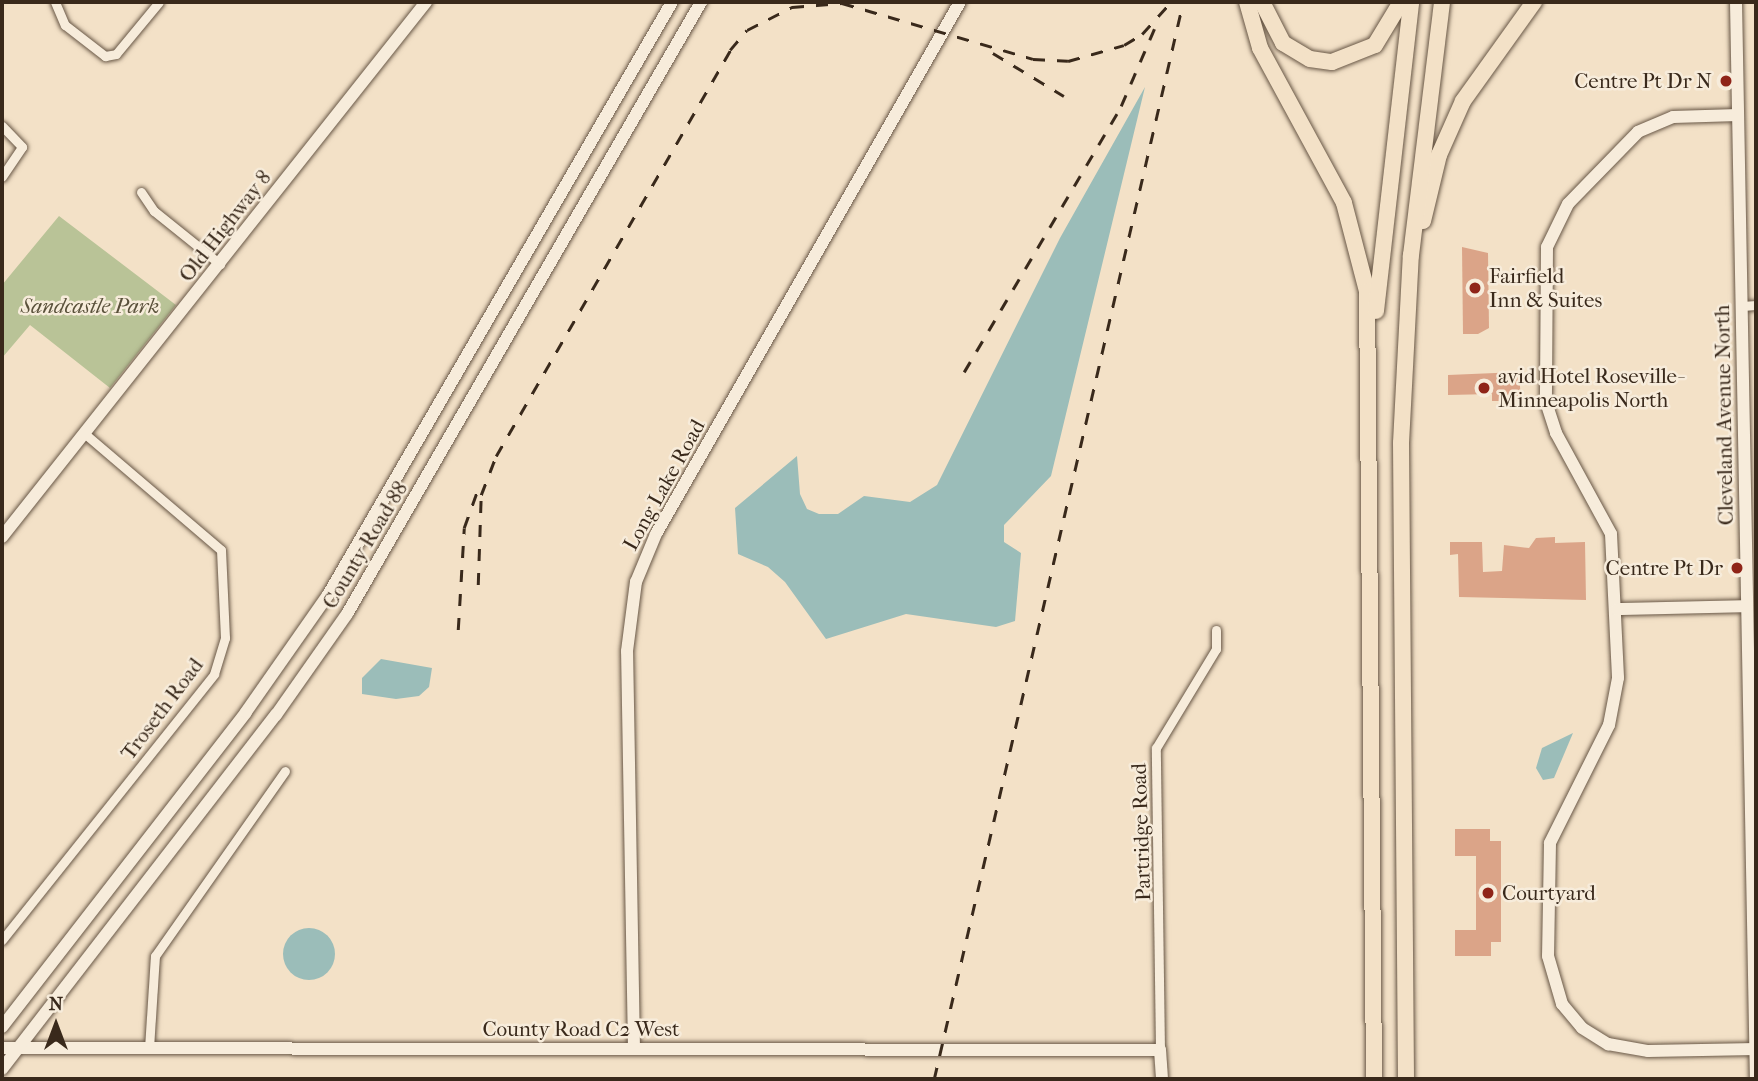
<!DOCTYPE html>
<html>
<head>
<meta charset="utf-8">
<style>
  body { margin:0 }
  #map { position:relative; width:1758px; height:1081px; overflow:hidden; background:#f3e1c7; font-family:"IM FELL French Canon",serif }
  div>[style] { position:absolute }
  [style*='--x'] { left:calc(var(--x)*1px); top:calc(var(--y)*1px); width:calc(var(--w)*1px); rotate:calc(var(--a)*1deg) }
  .green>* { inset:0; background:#b9c397 }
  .water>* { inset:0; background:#9bbdb9 }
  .round { border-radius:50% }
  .building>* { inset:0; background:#dba488 }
  .roads { filter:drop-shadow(0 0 2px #685746) drop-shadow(0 0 2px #685746) }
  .street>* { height:9px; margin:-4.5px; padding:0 4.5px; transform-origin:4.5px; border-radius:4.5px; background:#f7ecdb }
  .secondary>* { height:12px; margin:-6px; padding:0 6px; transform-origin:6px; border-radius:6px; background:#f7ecdb }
  .highway>* { height:16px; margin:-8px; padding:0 8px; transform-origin:8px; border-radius:8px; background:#f3e1c7 }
  .rail>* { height:2.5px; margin-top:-1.25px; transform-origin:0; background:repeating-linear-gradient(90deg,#39291b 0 12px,transparent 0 24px) }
  .dots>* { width:19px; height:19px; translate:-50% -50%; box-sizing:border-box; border:4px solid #f7ecdb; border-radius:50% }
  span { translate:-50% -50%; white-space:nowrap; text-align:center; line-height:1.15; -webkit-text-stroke:5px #f7ecdb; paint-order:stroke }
  .poi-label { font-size:21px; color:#39291b }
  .right { translate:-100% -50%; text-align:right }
  .left { translate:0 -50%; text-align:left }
  .street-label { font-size:21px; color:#39291b }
  .park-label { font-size:21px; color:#59503a; font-style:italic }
  .frame { position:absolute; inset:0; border:4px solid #39291b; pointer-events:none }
  .north { position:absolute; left:21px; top:990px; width:70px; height:70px; -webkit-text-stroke:5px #f7ecdb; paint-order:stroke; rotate:0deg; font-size:19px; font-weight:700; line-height:28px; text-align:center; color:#39291b }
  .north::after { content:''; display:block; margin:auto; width:24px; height:32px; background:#39291b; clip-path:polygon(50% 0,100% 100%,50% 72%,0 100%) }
</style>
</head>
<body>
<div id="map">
  <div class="green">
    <i style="clip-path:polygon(59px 216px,176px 305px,110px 388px,30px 325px,2px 358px,2px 285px)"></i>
  </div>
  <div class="water">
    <i style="clip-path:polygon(1145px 87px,1051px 476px,1004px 525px,1004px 542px,1021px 553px,1015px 621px,996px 627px,906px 614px,826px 639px,785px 582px,768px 567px,738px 554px,735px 508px,797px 456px,800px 494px,807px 509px,819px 514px,838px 514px,864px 496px,910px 502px,937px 485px,1060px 238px)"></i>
    <i style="clip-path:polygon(381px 659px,432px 668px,429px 687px,419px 696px,396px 699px,362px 694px,362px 678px)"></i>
    <i style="clip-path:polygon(1573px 733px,1554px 778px,1543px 780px,1536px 768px,1542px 748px)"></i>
    <i class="round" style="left:283px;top:928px;width:52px;height:52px"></i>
  </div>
  <div class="building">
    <i style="clip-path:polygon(1462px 247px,1488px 253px,1489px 328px,1478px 334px,1463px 334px)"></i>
    <i style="clip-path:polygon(1519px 372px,1521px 401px,1492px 401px,1492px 394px,1448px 395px,1448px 375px)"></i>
    <i style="clip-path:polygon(1555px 537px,1555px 543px,1585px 542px,1586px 600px,1459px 597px,1458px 554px,1450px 555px,1450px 542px,1482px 542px,1483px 572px,1502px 571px,1504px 545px,1529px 548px,1536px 538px)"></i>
    <i style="clip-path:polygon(1455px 829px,1490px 829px,1490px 841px,1501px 841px,1501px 942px,1491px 942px,1491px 956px,1455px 956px,1455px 930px,1476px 930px,1476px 856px,1455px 856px)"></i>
  </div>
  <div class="roads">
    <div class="street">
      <i style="--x:55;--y:2;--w:25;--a:67"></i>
      <i style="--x:65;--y:25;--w:51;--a:37.8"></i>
      <i style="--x:105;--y:56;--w:11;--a:-10"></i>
      <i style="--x:116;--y:54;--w:67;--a:-50.4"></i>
      <i style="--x:2;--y:126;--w:29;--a:46"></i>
      <i style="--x:22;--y:147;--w:36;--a:124"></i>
      <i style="--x:141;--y:192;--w:23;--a:56"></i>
      <i style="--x:154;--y:211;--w:85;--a:38.8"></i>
      <i style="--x:1742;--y:306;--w:14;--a:-4"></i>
      <i style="--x:2;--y:940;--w:340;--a:-51.4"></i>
      <i style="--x:214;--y:674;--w:38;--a:-73"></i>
      <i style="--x:225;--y:638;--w:88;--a:-92.6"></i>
      <i style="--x:221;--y:550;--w:180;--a:-139.5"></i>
      <i style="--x:149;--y:1048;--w:92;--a:-86.3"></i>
      <i style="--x:155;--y:956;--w:226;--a:-54.9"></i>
      <i style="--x:1160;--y:1050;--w:302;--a:-90.8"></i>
      <i style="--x:1156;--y:748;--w:116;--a:-58.8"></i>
      <i style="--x:1216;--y:649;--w:19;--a:-90"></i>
    </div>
    <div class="secondary">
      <i style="--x:1736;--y:2;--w:1077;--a:88.94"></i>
      <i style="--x:1738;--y:115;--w:65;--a:178.2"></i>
      <i style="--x:1673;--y:117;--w:38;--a:157"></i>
      <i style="--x:1638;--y:132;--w:100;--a:134.2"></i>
      <i style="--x:1568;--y:204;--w:48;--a:116"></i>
      <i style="--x:1547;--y:247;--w:155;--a:90.4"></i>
      <i style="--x:1546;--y:402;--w:33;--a:72"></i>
      <i style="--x:1556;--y:433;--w:115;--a:61.4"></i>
      <i style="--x:1611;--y:534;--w:144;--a:87.2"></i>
      <i style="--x:1618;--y:678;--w:48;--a:100.8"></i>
      <i style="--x:1609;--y:725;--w:132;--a:116.6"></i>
      <i style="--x:1550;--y:843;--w:113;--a:91"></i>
      <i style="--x:1548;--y:956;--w:50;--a:73.7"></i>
      <i style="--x:1562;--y:1004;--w:31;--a:50"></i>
      <i style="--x:1582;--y:1028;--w:31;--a:32"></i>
      <i style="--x:1608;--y:1044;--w:41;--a:9.9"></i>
      <i style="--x:1648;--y:1051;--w:108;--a:-1.1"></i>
      <i style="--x:2;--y:537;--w:683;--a:-51.6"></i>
      <i style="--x:1617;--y:609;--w:130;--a:-1.3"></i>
      <i style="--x:2;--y:1027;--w:398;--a:-52.2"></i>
      <i style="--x:246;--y:712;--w:143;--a:-55"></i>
      <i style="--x:328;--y:595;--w:686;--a:-59.88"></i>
      <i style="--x:2;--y:1048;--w:1158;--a:0.1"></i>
      <i style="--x:1160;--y:1050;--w:29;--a:86"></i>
      <i style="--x:634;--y:1049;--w:398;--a:-91"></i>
      <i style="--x:627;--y:651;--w:70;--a:-82.6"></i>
      <i style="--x:636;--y:582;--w:52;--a:-67.4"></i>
      <i style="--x:656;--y:534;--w:613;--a:-60.26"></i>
      <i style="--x:2;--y:1069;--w:448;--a:-52.3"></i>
      <i style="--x:276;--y:715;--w:123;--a:-54.9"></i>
      <i style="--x:347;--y:614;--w:707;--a:-59.95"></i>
    </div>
    <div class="highway">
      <i style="--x:1247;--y:2;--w:48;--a:74.2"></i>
      <i style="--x:1260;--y:48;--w:176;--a:61.5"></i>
      <i style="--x:1344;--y:203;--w:91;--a:75.4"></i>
      <i style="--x:1367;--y:291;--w:788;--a:89.49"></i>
      <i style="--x:1262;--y:2;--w:46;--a:62.9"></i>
      <i style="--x:1283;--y:43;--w:31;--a:31"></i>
      <i style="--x:1310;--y:59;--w:22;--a:8"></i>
      <i style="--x:1332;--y:62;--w:46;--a:-21.6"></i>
      <i style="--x:1375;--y:45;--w:50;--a:-58.8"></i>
      <i style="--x:1423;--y:221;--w:68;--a:-76.4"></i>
      <i style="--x:1439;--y:155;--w:59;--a:-66"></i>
      <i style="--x:1463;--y:101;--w:122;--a:-54.4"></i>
      <i style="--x:1376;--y:311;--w:311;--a:-83.5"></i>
      <i style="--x:1406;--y:1079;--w:636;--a:-90.45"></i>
      <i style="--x:1401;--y:443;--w:188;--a:-87"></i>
      <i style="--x:1411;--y:255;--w:255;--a:-83"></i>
    </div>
  </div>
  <div class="rail">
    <i style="--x:993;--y:53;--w:83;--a:31.2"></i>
    <i style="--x:964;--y:372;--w:309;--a:-59.4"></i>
    <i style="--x:1121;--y:106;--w:86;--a:-66.7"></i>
    <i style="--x:478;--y:585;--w:90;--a:-88.1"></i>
    <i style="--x:481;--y:495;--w:42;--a:-69"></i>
    <i style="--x:496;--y:456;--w:469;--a:-60"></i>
    <i style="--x:730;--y:50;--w:26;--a:-50"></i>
    <i style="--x:747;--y:30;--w:51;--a:-27.1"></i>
    <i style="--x:792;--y:7;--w:50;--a:-4.6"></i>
    <i style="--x:842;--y:3;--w:199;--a:16.3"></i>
    <i style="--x:1033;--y:59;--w:35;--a:3"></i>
    <i style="--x:1068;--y:61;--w:58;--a:-15.9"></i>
    <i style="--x:1124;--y:45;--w:21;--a:-31"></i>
    <i style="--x:1142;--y:34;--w:43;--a:-47.8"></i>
    <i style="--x:458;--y:630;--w:102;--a:-86.6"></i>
    <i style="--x:464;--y:528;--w:45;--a:-70.3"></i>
    <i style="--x:934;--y:1079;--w:1105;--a:-76.98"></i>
  </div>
  <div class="dots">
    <i style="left:1726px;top:81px;background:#8f2418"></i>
    <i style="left:1475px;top:288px;background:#8f2418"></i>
    <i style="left:1484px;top:388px;background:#8f2418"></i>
    <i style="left:1737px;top:568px;background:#8f2418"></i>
    <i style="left:1488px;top:893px;background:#8f2418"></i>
  </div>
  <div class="poi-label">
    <span class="right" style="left:1712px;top:81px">Centre Pt Dr N</span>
    <span class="left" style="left:1489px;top:288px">Fairfield<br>Inn &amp; Suites</span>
    <span class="left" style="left:1498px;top:388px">avid Hotel Roseville-<br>Minneapolis North</span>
    <span class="right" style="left:1723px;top:568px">Centre Pt Dr</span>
    <span class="left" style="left:1502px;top:893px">Courtyard</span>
  </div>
  <div class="street-label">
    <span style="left:225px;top:226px;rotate:-52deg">Old Highway 8</span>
    <span style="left:1724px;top:415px;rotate:-91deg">Cleveland Avenue North</span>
    <span style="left:664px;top:485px;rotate:-61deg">Long Lake Road</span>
    <span style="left:365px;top:545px;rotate:-59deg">County Road 88</span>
    <span style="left:162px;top:709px;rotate:-53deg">Troseth Road</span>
    <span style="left:1141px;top:832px;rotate:-92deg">Partridge Road</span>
    <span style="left:581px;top:1029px">County Road C2 West</span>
  </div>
  <div class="park-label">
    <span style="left:90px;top:306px">Sandcastle Park</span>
  </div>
  <div class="frame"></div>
  <div class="north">N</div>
</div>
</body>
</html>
